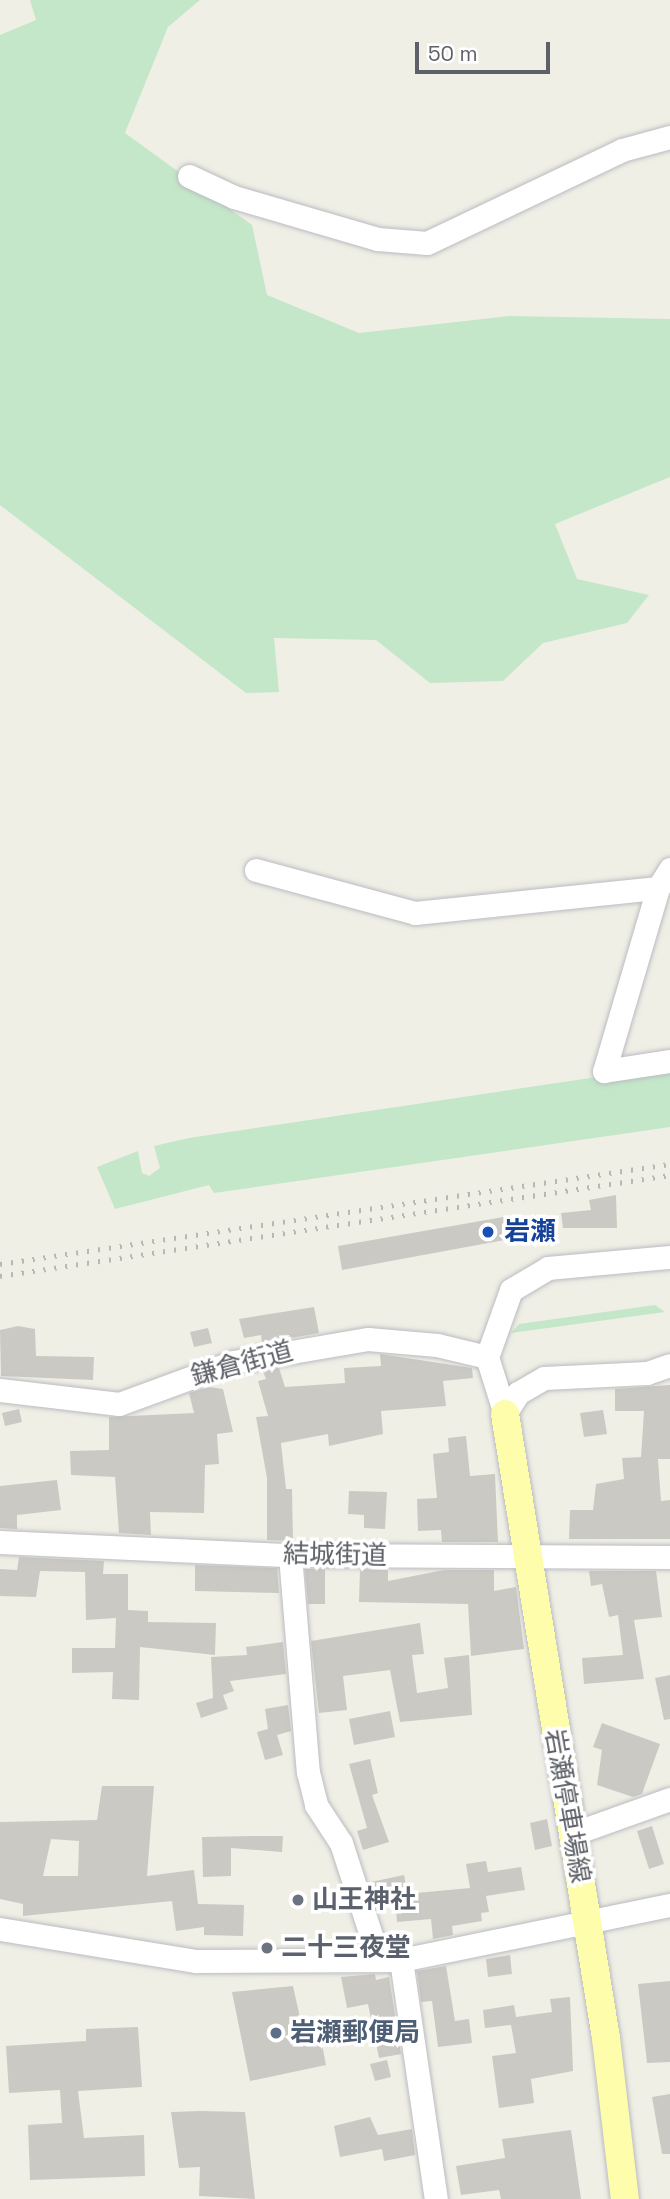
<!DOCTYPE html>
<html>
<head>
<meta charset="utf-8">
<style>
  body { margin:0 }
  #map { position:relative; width:670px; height:2199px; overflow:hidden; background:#f0efe6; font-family:"Space Grotesk","Noto Sans JP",sans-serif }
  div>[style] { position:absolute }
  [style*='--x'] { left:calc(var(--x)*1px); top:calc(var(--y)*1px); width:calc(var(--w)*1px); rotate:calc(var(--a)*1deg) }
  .green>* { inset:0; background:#c3e7c8 }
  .building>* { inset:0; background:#cbc9c3 }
  .roads { filter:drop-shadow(0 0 2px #babcc1) drop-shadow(0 0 2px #babcc1) }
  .minor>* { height:23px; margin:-11.5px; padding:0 11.5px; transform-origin:11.5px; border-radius:11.5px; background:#fff }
  .major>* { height:28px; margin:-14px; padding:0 14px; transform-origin:14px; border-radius:14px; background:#fefdac }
  .rail>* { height:5px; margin-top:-2.5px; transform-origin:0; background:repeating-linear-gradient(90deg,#b6b7b7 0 2px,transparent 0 11px) }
  .dots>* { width:19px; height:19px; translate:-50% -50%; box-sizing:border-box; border:4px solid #fff; border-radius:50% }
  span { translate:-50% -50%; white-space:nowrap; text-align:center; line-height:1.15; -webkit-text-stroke:7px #fff; paint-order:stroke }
  .transit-label { font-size:26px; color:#164399; font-weight:700 }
  .left { translate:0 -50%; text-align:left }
  .street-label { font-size:26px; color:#5d6066 }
  .worship-label { font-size:26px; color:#5b616d; font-weight:700 }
  .service-label { font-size:26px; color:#4e5e75; font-weight:700 }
  .scale { position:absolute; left:415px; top:42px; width:135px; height:32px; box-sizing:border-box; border:4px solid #5d6066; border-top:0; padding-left:9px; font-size:21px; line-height:24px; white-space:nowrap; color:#5d6066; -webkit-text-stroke:5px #fff; paint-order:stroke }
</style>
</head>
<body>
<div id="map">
  <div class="green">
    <i style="clip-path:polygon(30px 0,200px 0,168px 27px,125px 133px,252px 225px,267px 295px,359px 333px,509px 316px,670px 319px,670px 477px,555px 524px,577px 579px,649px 595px,627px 623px,543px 643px,503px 681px,430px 683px,376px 640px,274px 638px,279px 692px,246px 693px,0 505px,0 35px,36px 20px)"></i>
    <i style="clip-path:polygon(670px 1066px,670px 1127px,214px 1193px,209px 1185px,115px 1209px,97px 1167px,138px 1151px,142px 1173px,149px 1176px,160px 1168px,154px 1146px,189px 1138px)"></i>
    <i style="clip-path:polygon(655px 1305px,665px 1312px,511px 1333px,519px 1324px)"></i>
  </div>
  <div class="building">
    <i style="clip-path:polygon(616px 1195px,617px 1228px,563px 1228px,561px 1213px,591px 1210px,589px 1200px)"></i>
    <i style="clip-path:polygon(509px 1216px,510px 1224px,525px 1222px,527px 1236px,342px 1270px,338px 1246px)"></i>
    <i style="clip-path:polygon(314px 1307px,319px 1333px,262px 1343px,261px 1335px,244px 1338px,239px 1319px)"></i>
    <i style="clip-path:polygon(18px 1326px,35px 1329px,36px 1356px,94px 1357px,93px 1380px,1px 1376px,0 1330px)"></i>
    <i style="clip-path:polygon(208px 1328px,212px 1343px,194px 1347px,190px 1332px)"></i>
    <i style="clip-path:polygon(380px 1354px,472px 1368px,473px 1378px,443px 1381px,446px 1406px,381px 1411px,383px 1434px,329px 1446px,328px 1434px,281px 1443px,286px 1489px,292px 1489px,293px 1541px,267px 1540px,267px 1478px,256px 1417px,268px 1416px,258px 1381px,266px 1379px,263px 1371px,279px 1368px,285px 1387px,345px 1383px,344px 1368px,381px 1366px)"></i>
    <i style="clip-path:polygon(670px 1385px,670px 1459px,658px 1459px,661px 1501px,670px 1500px,670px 1539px,569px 1539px,570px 1510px,593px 1510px,596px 1484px,624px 1479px,622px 1458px,641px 1457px,644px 1411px,615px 1411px,615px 1389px)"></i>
    <i style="clip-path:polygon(209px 1387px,223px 1389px,233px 1432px,217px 1434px,219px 1464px,205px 1465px,204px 1513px,150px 1512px,151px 1535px,119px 1533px,115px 1477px,71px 1475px,70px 1451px,109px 1450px,109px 1417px,194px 1413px,189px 1393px)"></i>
    <i style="clip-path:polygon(19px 1409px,22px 1422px,5px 1426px,2px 1413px)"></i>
    <i style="clip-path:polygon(603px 1410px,607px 1434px,584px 1437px,580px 1413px)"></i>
    <i style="clip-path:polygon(466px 1436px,470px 1476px,495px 1474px,498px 1542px,442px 1542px,441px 1530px,418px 1531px,417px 1499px,437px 1498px,433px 1454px,449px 1452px,448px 1438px)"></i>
    <i style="clip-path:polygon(57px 1480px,61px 1510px,17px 1515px,17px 1529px,0 1528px,0 1486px)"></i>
    <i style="clip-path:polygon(349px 1491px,387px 1492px,385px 1529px,364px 1528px,364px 1515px,348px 1514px)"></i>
    <i style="clip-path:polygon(19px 1557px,104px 1561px,103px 1574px,128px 1574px,128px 1610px,148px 1611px,148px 1622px,216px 1623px,215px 1655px,140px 1647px,139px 1700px,112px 1699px,113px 1672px,72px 1673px,72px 1648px,115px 1648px,116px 1618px,86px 1620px,85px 1572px,40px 1571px,36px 1597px,0 1596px,0 1569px,17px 1570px)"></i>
    <i style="clip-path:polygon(195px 1565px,277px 1568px,279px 1593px,195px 1591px)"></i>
    <i style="clip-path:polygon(305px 1569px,325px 1569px,325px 1604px,308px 1604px)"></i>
    <i style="clip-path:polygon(360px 1569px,388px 1570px,388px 1581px,444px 1570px,494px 1570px,494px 1591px,516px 1587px,524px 1649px,471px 1656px,468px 1604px,359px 1602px)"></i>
    <i style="clip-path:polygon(589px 1571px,656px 1571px,662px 1617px,634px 1620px,644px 1679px,584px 1684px,582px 1658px,623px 1655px,618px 1615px,609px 1617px,602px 1584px,591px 1586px)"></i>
    <i style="clip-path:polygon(420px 1623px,424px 1654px,412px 1655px,417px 1693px,448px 1688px,444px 1658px,469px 1655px,472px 1715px,400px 1722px,390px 1670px,343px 1676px,347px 1710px,319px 1713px,311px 1641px)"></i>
    <i style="clip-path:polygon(283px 1642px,286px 1674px,230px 1681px,234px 1691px,223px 1695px,228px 1709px,201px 1718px,196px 1703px,213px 1698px,211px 1657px,247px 1655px,246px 1647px)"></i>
    <i style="clip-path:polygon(670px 1675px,670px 1719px,664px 1720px,655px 1678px)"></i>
    <i style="clip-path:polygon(288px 1705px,291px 1731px,277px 1735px,283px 1755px,265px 1760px,257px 1732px,268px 1729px,265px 1709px)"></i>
    <i style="clip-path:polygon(390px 1711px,395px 1737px,354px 1745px,349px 1719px)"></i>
    <i style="clip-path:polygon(602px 1723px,660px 1744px,642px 1794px,633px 1797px,597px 1785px,602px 1750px,593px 1747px)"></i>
    <i style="clip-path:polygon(370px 1759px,378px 1793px,372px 1795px,389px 1842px,363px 1850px,357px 1831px,367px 1828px,349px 1764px)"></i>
    <i style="clip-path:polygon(evenodd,102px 1786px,154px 1786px,147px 1876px,194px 1870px,198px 1904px,244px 1905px,243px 1936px,204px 1935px,204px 1927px,176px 1931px,172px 1901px,23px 1916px,23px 1904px,0 1899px,0 1822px,97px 1820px,102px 1786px,51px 1839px,79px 1841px,78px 1876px,43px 1876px,51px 1839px)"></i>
    <i style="clip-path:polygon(547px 1819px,552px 1846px,535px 1850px,530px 1823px)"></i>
    <i style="clip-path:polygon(652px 1826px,664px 1864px,649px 1869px,637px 1831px)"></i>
    <i style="clip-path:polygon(253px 1836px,283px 1836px,282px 1852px,231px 1848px,231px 1876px,203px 1877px,202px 1837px)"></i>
    <i style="clip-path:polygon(486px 1861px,488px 1872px,521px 1867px,525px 1890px,486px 1896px,489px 1912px,481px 1913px,482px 1921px,452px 1926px,453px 1935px,433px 1939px,431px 1919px,397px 1922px,395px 1895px,470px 1888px,466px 1864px)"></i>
    <i style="clip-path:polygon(404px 1875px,407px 1890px,374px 1897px,371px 1882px)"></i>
    <i style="clip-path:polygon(510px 1955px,512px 1974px,488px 1977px,486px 1959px)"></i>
    <i style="clip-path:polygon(446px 1966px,455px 2021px,469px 2019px,472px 2043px,438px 2047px,432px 2001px,421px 2002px,417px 1971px)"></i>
    <i style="clip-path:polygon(375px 1974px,376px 1980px,389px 1977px,401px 2054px,379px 2058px,368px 2004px,347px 2008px,341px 1977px)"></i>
    <i style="clip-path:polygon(670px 1981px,670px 2062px,647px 2063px,638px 1984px)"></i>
    <i style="clip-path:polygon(293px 1986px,301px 2022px,317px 2018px,326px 2065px,250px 2081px,232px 1992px)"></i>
    <i style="clip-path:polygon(570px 1997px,573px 2071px,531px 2079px,534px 2103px,499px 2108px,492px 2056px,516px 2053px,511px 2025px,485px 2028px,483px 2010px,514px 2005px,516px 2017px,552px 2012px,550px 1999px)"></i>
    <i style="clip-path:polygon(138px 2027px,142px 2087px,78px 2091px,84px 2138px,144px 2135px,145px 2176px,30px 2180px,28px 2125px,62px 2123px,60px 2090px,9px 2093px,6px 2046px,86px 2041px,86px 2029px)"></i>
    <i style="clip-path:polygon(387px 2060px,391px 2077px,375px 2081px,370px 2064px)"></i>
    <i style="clip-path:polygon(670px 2094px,670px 2154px,662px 2154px,652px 2097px)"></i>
    <i style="clip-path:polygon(201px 2111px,245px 2112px,255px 2199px,199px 2196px,200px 2167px,179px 2168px,171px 2112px)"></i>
    <i style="clip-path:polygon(370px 2117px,378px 2135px,412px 2129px,415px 2155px,384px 2161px,382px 2149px,340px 2157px,334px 2126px)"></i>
    <i style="clip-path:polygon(571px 2130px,581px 2199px,501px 2199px,499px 2190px,461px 2195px,456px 2166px,505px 2158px,502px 2139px)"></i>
  </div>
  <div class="roads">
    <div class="minor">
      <i style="--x:189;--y:176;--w:50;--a:25"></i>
      <i style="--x:234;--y:197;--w:150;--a:16.3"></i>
      <i style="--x:378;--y:239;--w:49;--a:4.7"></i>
      <i style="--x:427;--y:243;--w:216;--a:-25.5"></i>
      <i style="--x:622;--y:150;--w:50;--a:-15.2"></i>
      <i style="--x:670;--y:869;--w:22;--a:122"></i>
      <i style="--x:658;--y:888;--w:191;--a:106.4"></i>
      <i style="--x:604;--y:1071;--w:67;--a:-8.6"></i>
      <i style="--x:256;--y:870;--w:165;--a:15.1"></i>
      <i style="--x:415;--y:913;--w:244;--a:-5.9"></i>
      <i style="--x:0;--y:1390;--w:120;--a:6.7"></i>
      <i style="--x:119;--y:1404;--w:121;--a:-20.2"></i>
      <i style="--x:233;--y:1362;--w:137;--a:-9.7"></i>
      <i style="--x:368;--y:1339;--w:69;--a:5"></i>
      <i style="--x:437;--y:1345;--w:51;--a:13.5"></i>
      <i style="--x:505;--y:1414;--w:60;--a:-107.5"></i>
      <i style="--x:487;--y:1357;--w:71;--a:-70.3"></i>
      <i style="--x:511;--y:1290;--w:43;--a:-30.7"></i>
      <i style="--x:548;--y:1268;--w:122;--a:-5.2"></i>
      <i style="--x:505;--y:1414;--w:25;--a:-58"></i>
      <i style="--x:518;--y:1393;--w:30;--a:-30"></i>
      <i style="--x:544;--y:1378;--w:103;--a:-2.8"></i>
      <i style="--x:647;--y:1373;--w:24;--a:-19"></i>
      <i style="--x:0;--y:1542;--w:290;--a:2.6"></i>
      <i style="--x:290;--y:1555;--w:380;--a:0.3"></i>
      <i style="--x:290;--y:1555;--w:218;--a:85.3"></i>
      <i style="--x:308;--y:1772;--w:34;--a:76"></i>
      <i style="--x:316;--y:1805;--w:45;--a:56.7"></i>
      <i style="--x:341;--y:1843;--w:123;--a:72"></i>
      <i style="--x:572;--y:1834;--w:104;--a:-19.7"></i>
      <i style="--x:0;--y:1929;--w:199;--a:9.3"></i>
      <i style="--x:196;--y:1961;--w:205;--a:-0.3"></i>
      <i style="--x:401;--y:1960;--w:275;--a:-11.6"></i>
      <i style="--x:401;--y:1960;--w:242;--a:81.7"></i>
    </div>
    <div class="major">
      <i style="--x:505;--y:1414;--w:632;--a:80.81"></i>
      <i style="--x:606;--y:2038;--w:162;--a:83.3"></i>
    </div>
  </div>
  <div class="rail">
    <i style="--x:0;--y:1264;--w:677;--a:-8.49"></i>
    <i style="--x:0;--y:1276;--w:678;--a:-8.57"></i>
  </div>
  <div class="dots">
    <i style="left:488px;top:1232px;background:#1a4fb4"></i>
    <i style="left:298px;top:1900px;background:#6b7280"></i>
    <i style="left:267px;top:1948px;background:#6b7280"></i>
    <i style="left:276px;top:2033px;background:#5c6f8a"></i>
  </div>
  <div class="transit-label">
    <span class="left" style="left:504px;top:1232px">岩瀬</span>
  </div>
  <div class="street-label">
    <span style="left:242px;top:1364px;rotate:-15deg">鎌倉街道</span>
    <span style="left:335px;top:1555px;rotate:1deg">結城街道</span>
    <span style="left:567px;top:1806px;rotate:80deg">岩瀬停車場線</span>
  </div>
  <div class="worship-label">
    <span class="left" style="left:312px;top:1900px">山王神社</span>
    <span class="left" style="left:281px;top:1948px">二十三夜堂</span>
  </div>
  <div class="service-label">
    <span class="left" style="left:290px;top:2033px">岩瀬郵便局</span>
  </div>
  <div class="scale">50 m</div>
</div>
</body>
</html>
